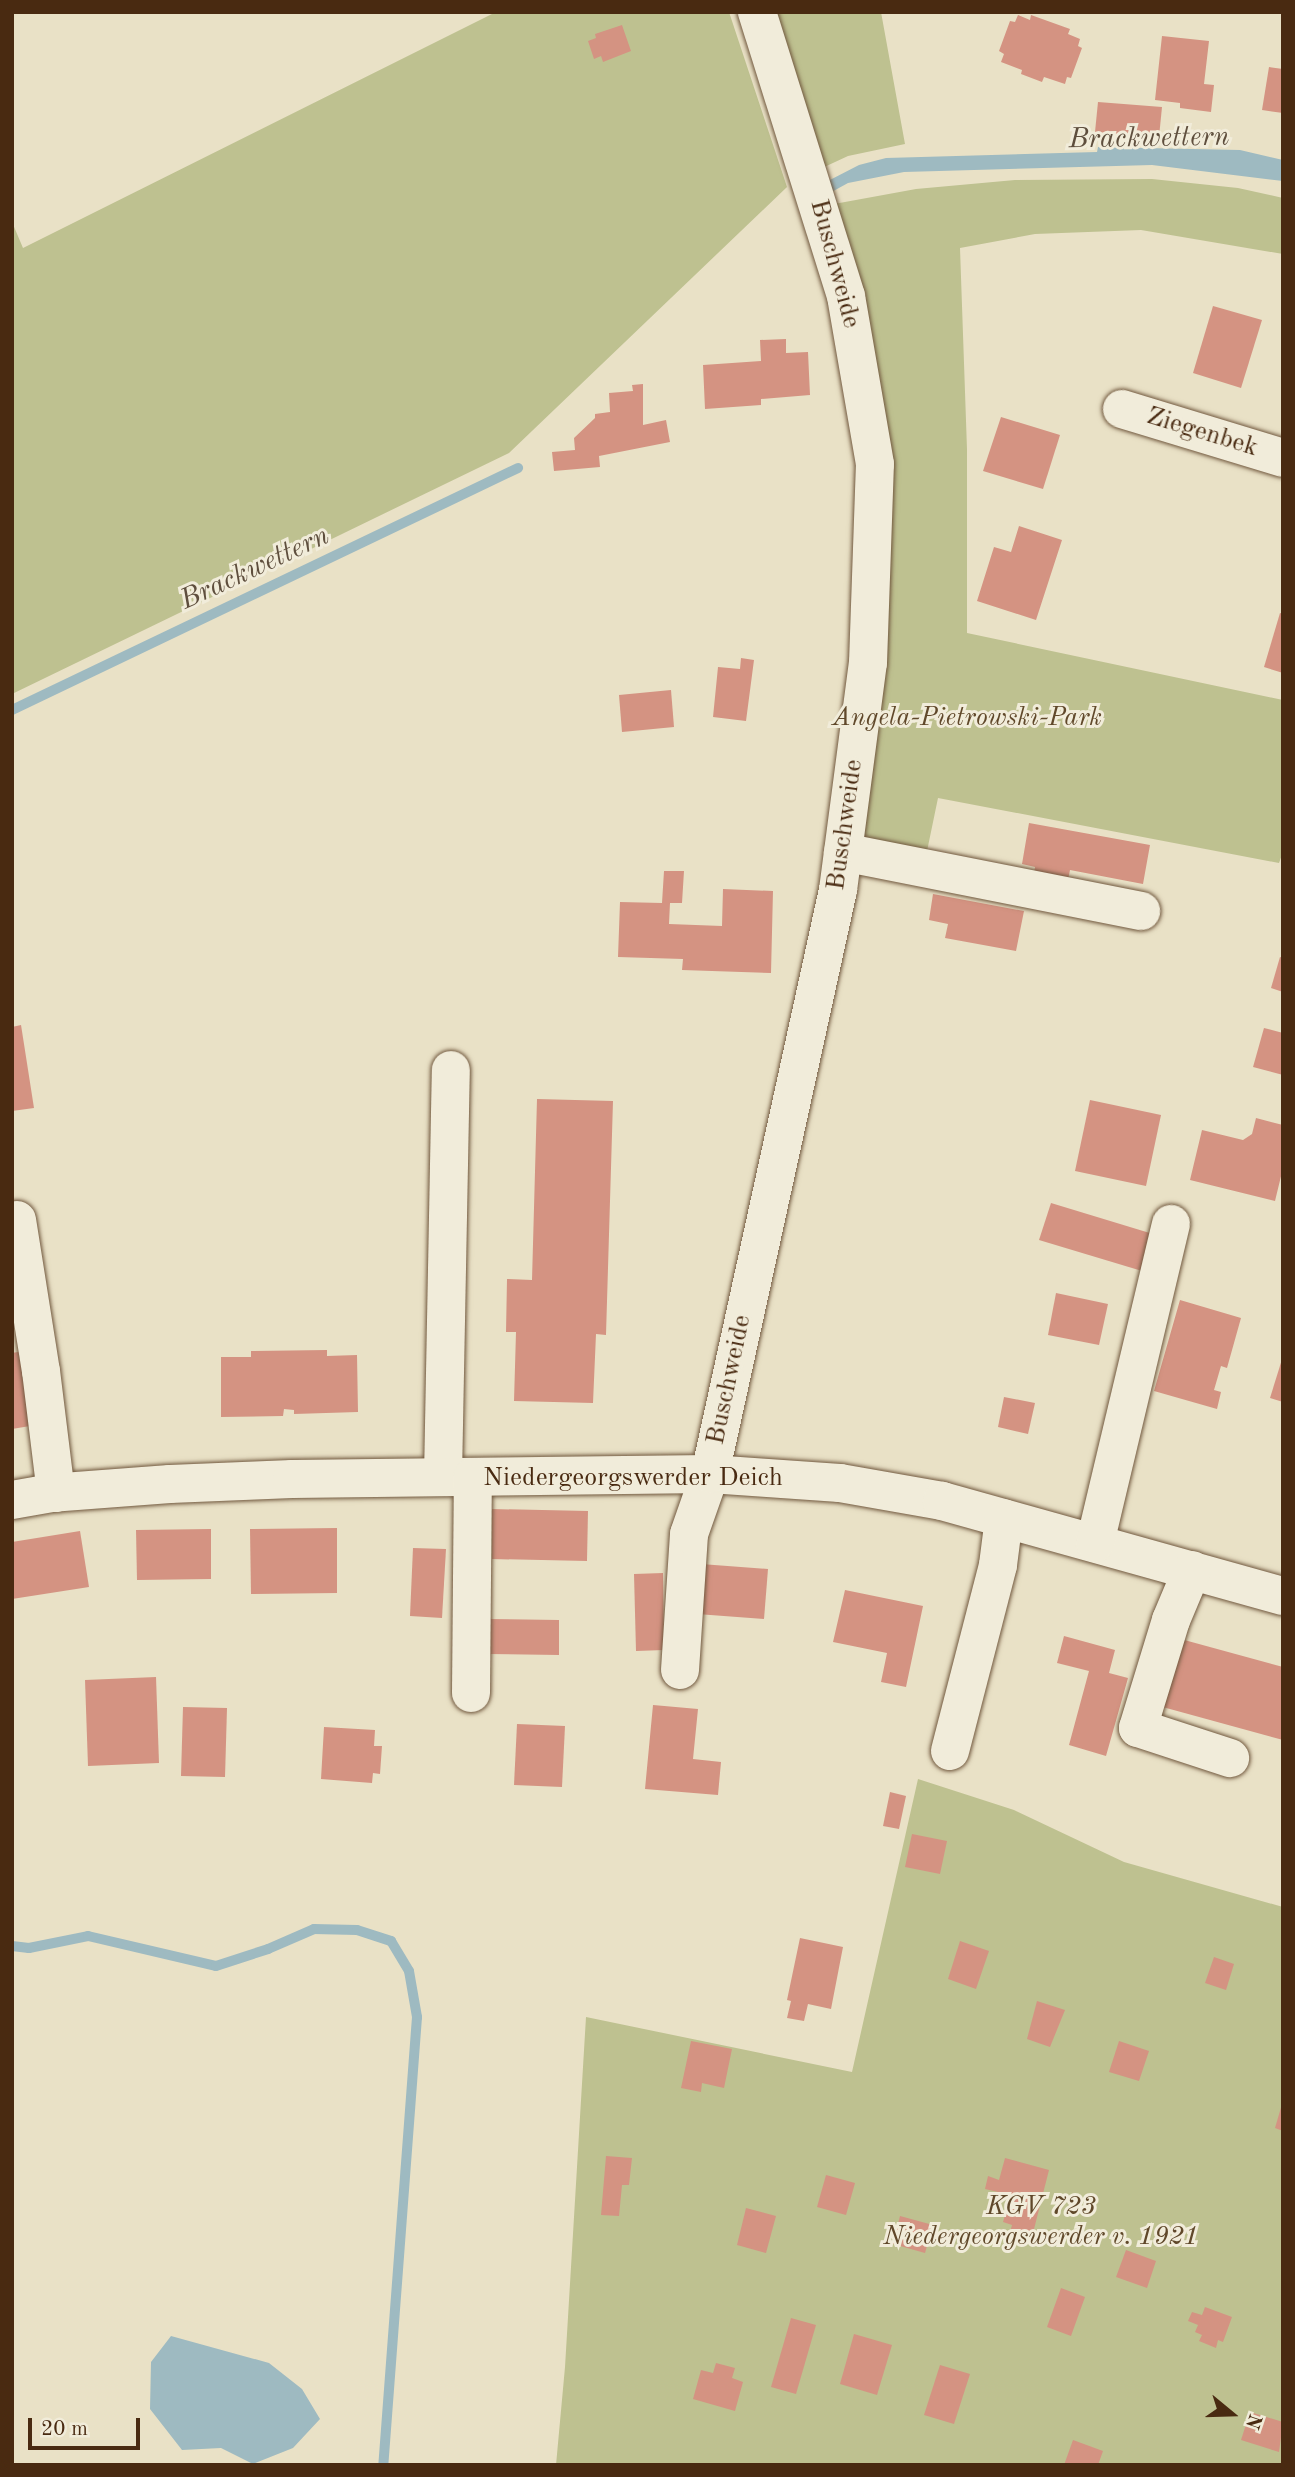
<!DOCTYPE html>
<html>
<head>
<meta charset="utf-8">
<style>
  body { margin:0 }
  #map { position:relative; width:1295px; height:2477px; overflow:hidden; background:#e9e1c6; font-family:"Old Standard TT",serif }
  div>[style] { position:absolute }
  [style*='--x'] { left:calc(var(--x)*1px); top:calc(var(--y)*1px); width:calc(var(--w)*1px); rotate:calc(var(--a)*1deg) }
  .green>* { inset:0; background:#bec190 }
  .water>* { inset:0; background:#9ebac1 }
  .stream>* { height:10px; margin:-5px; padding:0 5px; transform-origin:5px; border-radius:5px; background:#9ebac1 }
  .building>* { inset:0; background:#d49382 }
  .roads { filter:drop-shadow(0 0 2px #71583e) drop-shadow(0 0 2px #71583e) }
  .minor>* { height:38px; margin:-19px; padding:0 19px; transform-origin:19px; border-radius:19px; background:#f1ecda }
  span { translate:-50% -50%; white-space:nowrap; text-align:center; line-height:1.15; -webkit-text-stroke:6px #f1ecda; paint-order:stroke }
  .street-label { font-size:26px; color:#492a11 }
  .park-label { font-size:26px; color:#60482a; font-style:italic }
  .water-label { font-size:28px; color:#5e4e3d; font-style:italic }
  .frame { position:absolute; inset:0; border:14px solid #492a11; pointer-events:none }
  .north { position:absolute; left:1197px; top:2379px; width:70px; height:70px; -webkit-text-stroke:5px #f1ecda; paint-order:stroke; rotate:109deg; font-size:19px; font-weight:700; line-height:28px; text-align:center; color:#492a11 }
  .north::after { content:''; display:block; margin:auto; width:24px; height:32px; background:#492a11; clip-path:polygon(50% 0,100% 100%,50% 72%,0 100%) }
  .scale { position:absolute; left:28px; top:2418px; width:112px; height:32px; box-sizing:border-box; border:4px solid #492a11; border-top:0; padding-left:9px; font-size:21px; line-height:24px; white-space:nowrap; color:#492a11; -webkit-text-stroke:5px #f1ecda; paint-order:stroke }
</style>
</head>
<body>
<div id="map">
  <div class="green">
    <i style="clip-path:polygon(496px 12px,729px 12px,787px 187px,509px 453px,12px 694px,12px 222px,23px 248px)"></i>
    <i style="clip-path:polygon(770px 12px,881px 12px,905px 144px,848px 156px,820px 169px)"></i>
    <i style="clip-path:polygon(1152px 179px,1238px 188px,1283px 198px,1283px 254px,1141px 230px,1035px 234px,960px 248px,967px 449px,967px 633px,1283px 700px,1283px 852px,1279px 863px,938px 798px,926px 856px,860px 839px,878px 714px,834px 204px,916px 189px,1015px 180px)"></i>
    <i style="clip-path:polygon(918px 1779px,1014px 1810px,1124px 1862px,1283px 1907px,1283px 2465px,556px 2465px,565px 2367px,586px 2017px,852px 2072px)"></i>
  </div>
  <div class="water">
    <i style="clip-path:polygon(1098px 147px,1240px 150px,1283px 160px,1283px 181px,1152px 165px,904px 172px,848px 183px,828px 194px,826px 182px,859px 165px,886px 158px,1097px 152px)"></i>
    <i style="clip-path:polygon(171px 2336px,269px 2363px,302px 2389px,320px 2419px,293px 2448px,253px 2464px,221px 2448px,182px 2450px,150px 2409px,151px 2362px)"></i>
  </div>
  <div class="stream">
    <i style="--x:12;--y:710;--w:561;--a:-25.56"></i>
    <i style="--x:12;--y:1946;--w:17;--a:7"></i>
    <i style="--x:29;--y:1948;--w:60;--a:-11.5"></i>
    <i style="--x:88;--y:1936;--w:131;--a:13.2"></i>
    <i style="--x:216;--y:1966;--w:55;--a:-18.1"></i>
    <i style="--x:268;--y:1949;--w:50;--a:-23.5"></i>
    <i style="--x:314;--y:1929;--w:43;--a:1.3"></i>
    <i style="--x:357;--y:1930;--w:36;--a:18"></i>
    <i style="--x:391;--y:1941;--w:35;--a:59"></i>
    <i style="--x:409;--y:1971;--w:47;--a:80.1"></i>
    <i style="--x:417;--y:2017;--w:449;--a:94.3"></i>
  </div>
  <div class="building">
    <i style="clip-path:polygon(1018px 15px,1030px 20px,1031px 15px,1070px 29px,1068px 34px,1080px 39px,1078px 46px,1082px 48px,1071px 78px,1067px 77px,1065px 84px,1044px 77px,1042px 82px,1021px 74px,1022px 70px,1001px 62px,1004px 54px,999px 51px,1010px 21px,1015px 22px)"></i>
    <i style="clip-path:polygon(622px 25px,631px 51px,603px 62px,601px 56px,594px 59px,588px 41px,596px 38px,595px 34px)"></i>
    <i style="clip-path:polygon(1162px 36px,1209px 41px,1204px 84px,1214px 85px,1211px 112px,1180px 108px,1180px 103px,1155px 100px)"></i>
    <i style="clip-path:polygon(1269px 67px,1283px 69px,1283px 113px,1262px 110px)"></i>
    <i style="clip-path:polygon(1098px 102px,1162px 107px,1159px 137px,1095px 132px)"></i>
    <i style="clip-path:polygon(1213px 306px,1262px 320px,1241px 388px,1193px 373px)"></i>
    <i style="clip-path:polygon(786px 339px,786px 353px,808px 352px,810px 395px,761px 399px,761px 405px,705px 409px,703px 365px,761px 361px,760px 340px)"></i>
    <i style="clip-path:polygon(643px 384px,643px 425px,666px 420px,670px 442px,599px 456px,600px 467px,554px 471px,552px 452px,575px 450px,574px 438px,595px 418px,595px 414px,610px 412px,609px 393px,633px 391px,632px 385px)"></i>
    <i style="clip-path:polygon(1001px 417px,1060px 435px,1043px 489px,983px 471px)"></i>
    <i style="clip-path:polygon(1019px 526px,1062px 540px,1036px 620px,977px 601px,994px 547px,1011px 552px)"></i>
    <i style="clip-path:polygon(1280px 613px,1283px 614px,1283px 673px,1264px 667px)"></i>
    <i style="clip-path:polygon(741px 658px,754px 660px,746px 721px,713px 717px,718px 667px,740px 669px)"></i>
    <i style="clip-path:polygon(671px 690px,674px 727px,622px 732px,619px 695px)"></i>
    <i style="clip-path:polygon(1029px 823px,1150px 845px,1143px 884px,1070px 870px,1067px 885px,1033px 879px,1035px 867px,1022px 864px)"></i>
    <i style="clip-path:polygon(664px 871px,684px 871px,682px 903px,670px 903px,669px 924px,722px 926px,723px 889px,773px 891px,771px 973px,682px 970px,683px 959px,618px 957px,620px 902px,662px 903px)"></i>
    <i style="clip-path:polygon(933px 894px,1024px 911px,1016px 951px,945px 938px,948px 924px,929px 920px)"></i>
    <i style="clip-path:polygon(1280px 957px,1283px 958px,1283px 992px,1271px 988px)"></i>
    <i style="clip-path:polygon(21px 1025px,34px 1108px,12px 1111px,12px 1027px)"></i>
    <i style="clip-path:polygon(1264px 1028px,1283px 1033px,1283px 1075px,1253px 1067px)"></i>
    <i style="clip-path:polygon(537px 1099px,613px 1101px,606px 1335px,596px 1334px,593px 1403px,514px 1401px,516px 1332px,506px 1332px,507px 1279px,532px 1280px)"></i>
    <i style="clip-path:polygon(1090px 1100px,1161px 1115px,1146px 1186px,1075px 1171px)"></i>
    <i style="clip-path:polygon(1256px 1118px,1283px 1125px,1283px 1168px,1275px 1201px,1190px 1180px,1202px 1130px,1243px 1140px,1252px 1134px)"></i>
    <i style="clip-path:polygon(1051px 1203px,1153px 1234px,1142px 1271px,1039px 1240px)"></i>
    <i style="clip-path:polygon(1056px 1293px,1108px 1304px,1099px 1345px,1048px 1335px)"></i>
    <i style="clip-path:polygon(1180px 1300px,1241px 1318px,1227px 1368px,1221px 1366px,1214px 1390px,1221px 1392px,1217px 1409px,1154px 1391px)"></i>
    <i style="clip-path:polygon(29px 1350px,42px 1424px,12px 1429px,12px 1353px)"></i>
    <i style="clip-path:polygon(327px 1350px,327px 1356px,357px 1355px,358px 1412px,294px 1414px,294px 1410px,284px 1409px,283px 1416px,221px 1417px,221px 1357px,251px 1357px,251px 1351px)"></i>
    <i style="clip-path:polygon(1283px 1356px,1283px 1402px,1270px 1398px)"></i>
    <i style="clip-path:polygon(1004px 1397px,1035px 1403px,1028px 1434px,998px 1427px)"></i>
    <i style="clip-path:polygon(492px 1509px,588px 1511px,587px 1561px,492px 1559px)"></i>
    <i style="clip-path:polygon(337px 1528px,337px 1593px,251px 1594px,250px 1529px)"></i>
    <i style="clip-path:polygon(211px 1529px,211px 1579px,137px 1580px,136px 1530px)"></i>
    <i style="clip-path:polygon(80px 1531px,89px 1587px,12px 1599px,12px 1542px)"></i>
    <i style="clip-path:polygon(413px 1548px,446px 1549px,442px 1618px,410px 1616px)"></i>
    <i style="clip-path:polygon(701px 1564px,768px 1569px,764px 1619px,697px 1614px)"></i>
    <i style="clip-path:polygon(663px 1573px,664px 1650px,636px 1651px,634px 1574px)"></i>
    <i style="clip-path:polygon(845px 1590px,923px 1606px,906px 1687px,881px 1682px,887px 1653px,833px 1642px)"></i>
    <i style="clip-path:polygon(488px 1619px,559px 1620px,559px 1655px,488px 1654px)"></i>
    <i style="clip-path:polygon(1064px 1636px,1115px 1650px,1109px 1673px,1128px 1678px,1106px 1756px,1069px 1745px,1089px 1671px,1057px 1663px)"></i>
    <i style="clip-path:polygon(1177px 1638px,1283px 1667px,1283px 1740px,1159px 1706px)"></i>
    <i style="clip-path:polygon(156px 1677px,159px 1763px,88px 1766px,85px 1680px)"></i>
    <i style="clip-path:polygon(653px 1705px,698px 1709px,693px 1759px,721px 1762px,718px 1795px,645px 1789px)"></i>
    <i style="clip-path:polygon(183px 1707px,227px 1708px,225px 1777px,181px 1776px)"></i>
    <i style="clip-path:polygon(517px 1724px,565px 1726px,562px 1787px,514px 1785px)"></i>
    <i style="clip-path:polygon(324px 1727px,375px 1730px,374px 1746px,382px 1746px,380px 1774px,373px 1773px,372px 1783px,321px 1779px)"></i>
    <i style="clip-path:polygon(890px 1792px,906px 1796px,899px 1829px,883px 1826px)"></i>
    <i style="clip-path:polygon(912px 1834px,947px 1841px,940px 1874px,905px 1867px)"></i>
    <i style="clip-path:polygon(800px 1938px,843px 1947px,831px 2009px,808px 2004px,804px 2021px,787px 2018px,791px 2001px,787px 2000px)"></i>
    <i style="clip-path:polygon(960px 1941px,989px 1951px,976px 1989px,948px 1979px)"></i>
    <i style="clip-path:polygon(1214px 1957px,1234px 1964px,1226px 1990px,1205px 1983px)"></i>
    <i style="clip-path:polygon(1037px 2001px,1065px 2010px,1050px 2047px,1027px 2039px)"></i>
    <i style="clip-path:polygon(691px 2041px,732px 2049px,724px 2088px,702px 2083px,701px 2092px,681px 2088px)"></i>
    <i style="clip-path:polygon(1119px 2041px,1149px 2051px,1139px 2081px,1109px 2072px)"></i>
    <i style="clip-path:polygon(1282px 2104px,1283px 2104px,1283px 2131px,1275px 2128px)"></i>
    <i style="clip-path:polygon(606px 2156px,632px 2158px,629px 2185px,622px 2185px,619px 2216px,601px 2215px)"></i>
    <i style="clip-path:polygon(1005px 2158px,1049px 2170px,1031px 2241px,1009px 2236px,1012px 2225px,1003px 2222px,1011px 2195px,985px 2189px,988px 2176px,999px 2180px)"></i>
    <i style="clip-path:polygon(826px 2175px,855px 2183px,846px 2215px,817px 2207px)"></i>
    <i style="clip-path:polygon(746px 2208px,776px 2216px,766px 2253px,737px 2245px)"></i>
    <i style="clip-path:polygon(900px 2216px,933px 2225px,925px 2253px,893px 2244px)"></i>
    <i style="clip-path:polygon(1126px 2250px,1156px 2261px,1147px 2288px,1116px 2277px)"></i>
    <i style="clip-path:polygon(1061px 2288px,1085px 2297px,1071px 2336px,1047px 2327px)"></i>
    <i style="clip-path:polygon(1205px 2307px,1232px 2317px,1223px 2342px,1218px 2340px,1216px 2348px,1199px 2341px,1202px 2335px,1195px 2332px,1198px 2325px,1188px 2321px,1192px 2312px,1202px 2315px)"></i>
    <i style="clip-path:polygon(791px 2318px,816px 2325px,796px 2394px,771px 2387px)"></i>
    <i style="clip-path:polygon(854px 2334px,892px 2345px,877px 2395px,840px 2384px)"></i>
    <i style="clip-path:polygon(716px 2363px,735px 2368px,732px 2378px,743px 2382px,735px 2411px,693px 2399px,701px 2370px,713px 2373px)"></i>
    <i style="clip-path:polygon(940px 2365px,970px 2374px,954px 2424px,924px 2415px)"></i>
    <i style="clip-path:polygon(1250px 2412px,1283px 2422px,1279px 2452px,1241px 2440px)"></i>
    <i style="clip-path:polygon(1073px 2440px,1103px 2451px,1098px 2465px,1064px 2465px)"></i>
  </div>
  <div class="roads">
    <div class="minor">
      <i style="--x:1122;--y:409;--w:168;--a:16.9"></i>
      <i style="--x:843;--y:852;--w:304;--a:11.2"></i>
      <i style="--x:17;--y:1220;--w:153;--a:81"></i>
      <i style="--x:41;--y:1371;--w:123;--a:83"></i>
      <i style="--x:443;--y:1477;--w:407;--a:-88.9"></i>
      <i style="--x:12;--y:1500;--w:39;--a:-10"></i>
      <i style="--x:50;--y:1493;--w:120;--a:-4.3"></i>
      <i style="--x:170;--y:1484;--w:122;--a:-2.3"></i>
      <i style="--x:292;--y:1479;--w:418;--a:-0.7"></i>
      <i style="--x:710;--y:1474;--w:130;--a:4"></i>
      <i style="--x:840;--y:1483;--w:104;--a:10"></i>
      <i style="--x:942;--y:1501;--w:354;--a:15.6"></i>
      <i style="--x:1095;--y:1543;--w:328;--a:-76.6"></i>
      <i style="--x:1192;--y:1570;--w:54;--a:112.8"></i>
      <i style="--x:1171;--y:1620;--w:113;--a:107"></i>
      <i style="--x:1138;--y:1728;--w:97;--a:18.1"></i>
      <i style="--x:680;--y:1670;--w:136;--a:-86.2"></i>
      <i style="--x:689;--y:1534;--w:64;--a:-70.7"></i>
      <i style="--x:710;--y:1474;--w:598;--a:-77.64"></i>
      <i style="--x:838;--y:890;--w:229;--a:-82.5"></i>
      <i style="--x:868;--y:663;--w:199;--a:-88"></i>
      <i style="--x:875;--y:464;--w:170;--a:-99.8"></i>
      <i style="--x:846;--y:296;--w:298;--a:-107.4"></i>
      <i style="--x:471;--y:1693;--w:216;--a:-89.5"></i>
      <i style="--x:950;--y:1751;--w:192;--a:-75.5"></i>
      <i style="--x:998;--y:1565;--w:47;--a:-82.7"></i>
    </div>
  </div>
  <div class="street-label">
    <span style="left:834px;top:264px;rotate:75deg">Buschweide</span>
    <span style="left:1202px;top:433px;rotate:17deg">Ziegenbek</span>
    <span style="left:846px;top:825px;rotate:-82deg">Buschweide</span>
    <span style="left:730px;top:1380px;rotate:-78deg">Buschweide</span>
    <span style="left:633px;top:1479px">Niedergeorgswerder Deich</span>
  </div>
  <div class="park-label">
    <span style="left:967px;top:719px">Angela-Pietrowski-Park</span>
    <span style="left:1041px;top:2223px">KGV 723<br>Niedergeorgswerder v. 1921</span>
  </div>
  <div class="water-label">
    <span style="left:1149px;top:139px;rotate:-1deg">Brackwettern</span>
    <span style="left:255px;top:569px;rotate:-25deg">Brackwettern</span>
  </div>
  <div class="frame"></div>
  <div class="north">N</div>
  <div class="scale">20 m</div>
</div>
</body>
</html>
